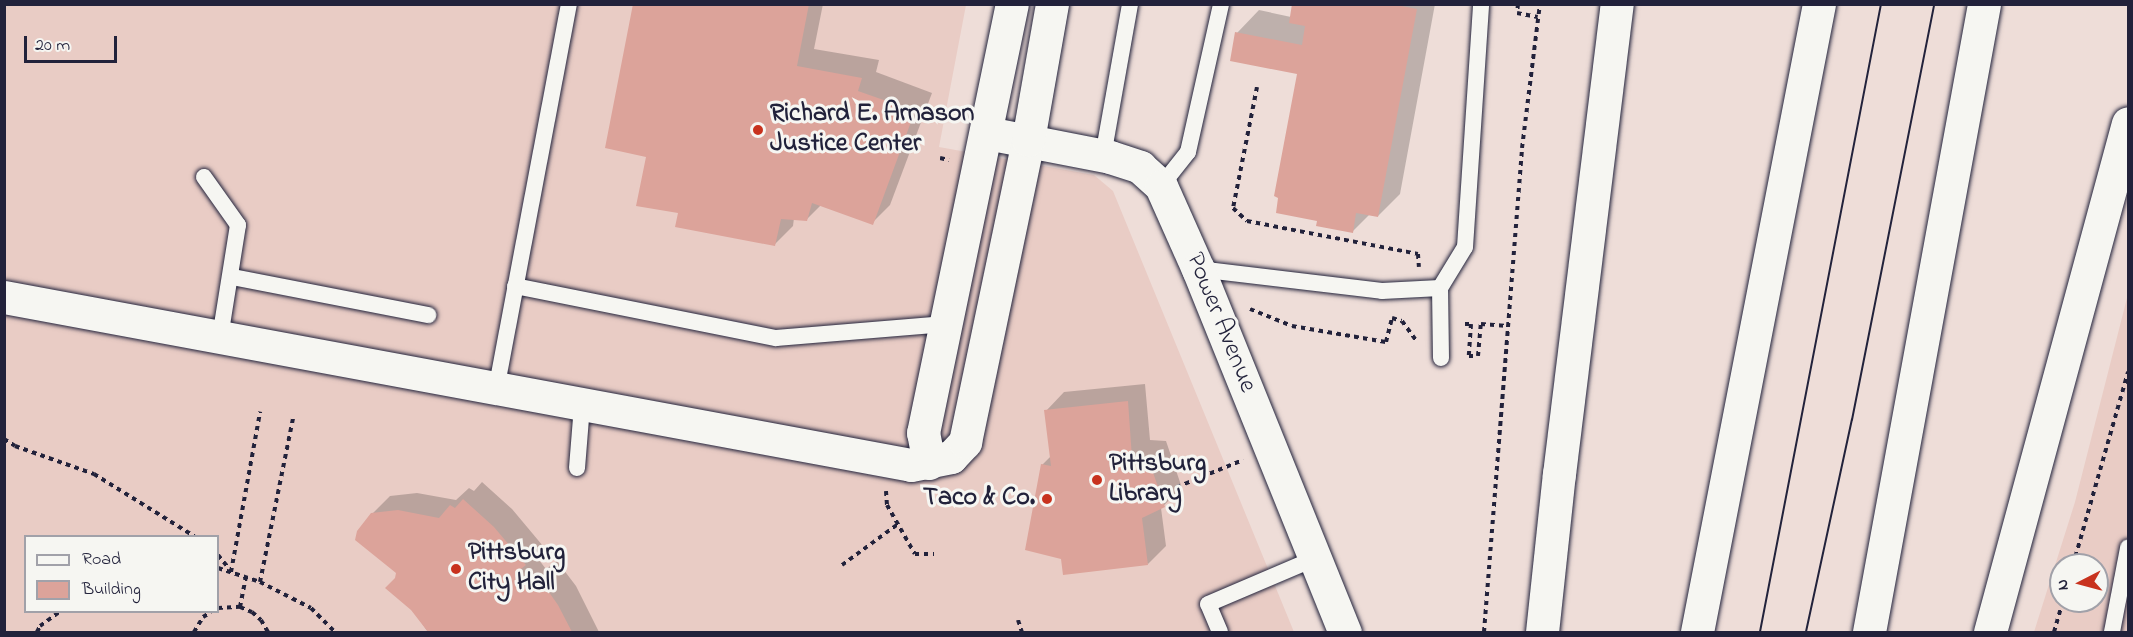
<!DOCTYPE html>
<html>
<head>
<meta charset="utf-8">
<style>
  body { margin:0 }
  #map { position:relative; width:2133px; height:637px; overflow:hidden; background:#eeddd8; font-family:"Indie Flower",sans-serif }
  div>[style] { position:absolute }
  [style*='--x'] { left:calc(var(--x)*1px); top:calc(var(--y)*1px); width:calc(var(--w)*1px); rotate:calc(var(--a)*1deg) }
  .built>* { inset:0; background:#e9ccc5 }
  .shadow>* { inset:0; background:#0003 }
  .building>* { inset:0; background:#dca39a }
  .path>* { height:4px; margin-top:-2px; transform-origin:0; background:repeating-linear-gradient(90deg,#22223b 0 4.5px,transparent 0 9px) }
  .roads { filter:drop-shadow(0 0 2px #22223b) drop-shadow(0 0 2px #22223b) }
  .service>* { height:16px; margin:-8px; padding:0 8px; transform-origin:8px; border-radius:8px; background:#f6f6f2 }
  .minor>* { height:33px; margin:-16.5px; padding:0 16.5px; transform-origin:16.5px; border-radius:16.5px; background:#f6f6f2 }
  .motorway>* { height:33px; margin:-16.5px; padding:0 16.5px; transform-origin:16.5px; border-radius:16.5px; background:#f6f6f2 }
  .tram>* { height:1.5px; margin:-0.75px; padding:0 0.75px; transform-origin:0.75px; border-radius:0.75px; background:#22223b }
  .dots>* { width:16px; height:16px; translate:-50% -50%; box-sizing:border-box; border:3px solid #f6f6f2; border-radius:50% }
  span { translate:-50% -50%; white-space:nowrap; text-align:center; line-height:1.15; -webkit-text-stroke:6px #f6f6f2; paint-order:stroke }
  .poi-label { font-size:26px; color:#22223b; font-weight:700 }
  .left { translate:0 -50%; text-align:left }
  .right { translate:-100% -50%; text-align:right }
  .street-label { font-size:26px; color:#22223b }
  .frame { position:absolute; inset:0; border:6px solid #22223b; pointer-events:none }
  .legend { position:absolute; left:24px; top:535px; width:195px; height:78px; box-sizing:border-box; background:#f6f6f2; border:2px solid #a1a1a9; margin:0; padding:8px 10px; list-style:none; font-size:18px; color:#22223b }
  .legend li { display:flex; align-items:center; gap:12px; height:30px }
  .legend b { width:30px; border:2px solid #a1a1a9 }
  .north { position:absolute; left:2049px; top:553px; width:60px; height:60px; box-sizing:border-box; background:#f6f6f2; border:2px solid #a1a1a9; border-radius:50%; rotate:264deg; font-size:16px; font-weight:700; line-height:24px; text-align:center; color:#22223b }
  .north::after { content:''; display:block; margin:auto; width:21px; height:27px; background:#c8321e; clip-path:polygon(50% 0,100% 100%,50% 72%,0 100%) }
  .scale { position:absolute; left:24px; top:36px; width:93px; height:27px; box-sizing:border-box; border:3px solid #22223b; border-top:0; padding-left:8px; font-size:18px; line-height:21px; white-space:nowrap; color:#22223b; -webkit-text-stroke:4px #f6f6f2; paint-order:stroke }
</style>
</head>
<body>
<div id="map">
  <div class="built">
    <i style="clip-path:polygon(evenodd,4px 5px,966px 5px,939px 147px,1094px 175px,1113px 191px,1294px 632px,5px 632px,4px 5px,26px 536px,218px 536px,218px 612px,26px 612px,26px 536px)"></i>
    <i style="clip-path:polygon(evenodd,2128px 294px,2128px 632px,2034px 632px,2075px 502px,2128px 294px,2061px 565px,2097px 565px,2097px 601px,2061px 601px,2061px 565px)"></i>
  </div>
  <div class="shadow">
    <i style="clip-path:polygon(635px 4px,823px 4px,814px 49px,879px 60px,876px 72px,932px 93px,890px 205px,872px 223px,821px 205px,807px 219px,794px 218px,793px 226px,775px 244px,679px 211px,648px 156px)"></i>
    <i style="clip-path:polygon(1293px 4px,1435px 4px,1400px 194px,1378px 216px,1370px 214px,1353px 231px,1298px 73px,1237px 33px,1259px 10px,1291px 17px)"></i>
    <i style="clip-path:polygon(1145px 384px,1150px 440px,1166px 441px,1182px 488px,1161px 508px,1166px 546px,1148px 564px,1042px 465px,1051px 456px,1046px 411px,1064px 392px)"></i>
    <i style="clip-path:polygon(482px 482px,512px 509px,543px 546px,535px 555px,546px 569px,557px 561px,576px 586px,599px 632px,428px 632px,412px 609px,372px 514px,390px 496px,417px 493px,456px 500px,469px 488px,474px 491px)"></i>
  </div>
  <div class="building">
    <i style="clip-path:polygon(633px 4px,809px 4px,797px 66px,862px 78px,858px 91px,915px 111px,873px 225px,812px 203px,807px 221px,781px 219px,775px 246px,675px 227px,678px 213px,636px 206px,646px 157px,605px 148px)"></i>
    <i style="clip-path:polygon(1292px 4px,1391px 4px,1417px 9px,1378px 217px,1356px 213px,1353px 233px,1316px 226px,1317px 221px,1276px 213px,1278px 198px,1274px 196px,1297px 74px,1230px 61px,1235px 32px,1302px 45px,1305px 26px,1289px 23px)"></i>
    <i style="clip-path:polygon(1128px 401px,1132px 458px,1148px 458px,1165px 507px,1142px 518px,1148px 565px,1063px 575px,1061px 559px,1025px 550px,1041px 464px,1051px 466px,1044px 410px)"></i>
    <i style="clip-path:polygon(463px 499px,494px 527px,526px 565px,517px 572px,527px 586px,539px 578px,558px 605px,572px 632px,428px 632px,411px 610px,385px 588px,395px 578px,396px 573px,355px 540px,357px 531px,371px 513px,398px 510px,439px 518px,450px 505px,455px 508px)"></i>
  </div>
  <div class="path">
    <i style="--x:1518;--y:4;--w:9;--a:96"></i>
    <i style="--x:1517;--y:13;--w:21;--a:11"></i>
    <i style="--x:1428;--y:5;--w:1;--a:-90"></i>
    <i style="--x:1257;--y:87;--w:123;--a:101.2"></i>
    <i style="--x:1233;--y:208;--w:19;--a:43"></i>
    <i style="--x:1247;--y:221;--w:174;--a:10.9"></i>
    <i style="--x:1418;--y:254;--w:13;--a:86"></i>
    <i style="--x:940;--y:158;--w:9;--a:13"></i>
    <i style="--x:1250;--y:309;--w:45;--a:22"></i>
    <i style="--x:1292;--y:326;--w:95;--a:9.7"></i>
    <i style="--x:1386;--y:342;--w:25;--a:-76"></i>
    <i style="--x:1392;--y:318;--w:10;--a:17"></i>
    <i style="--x:1402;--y:321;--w:24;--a:54"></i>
    <i style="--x:1465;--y:324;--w:6;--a:0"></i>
    <i style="--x:1471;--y:324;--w:32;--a:94"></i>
    <i style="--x:1469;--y:356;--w:9;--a:0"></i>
    <i style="--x:1478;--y:356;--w:32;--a:-85"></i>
    <i style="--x:1481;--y:324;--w:27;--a:4"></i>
    <i style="--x:4;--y:439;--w:13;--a:32"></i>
    <i style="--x:15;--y:446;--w:84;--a:19.5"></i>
    <i style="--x:94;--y:474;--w:118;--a:31.8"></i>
    <i style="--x:886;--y:491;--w:14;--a:86"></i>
    <i style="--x:887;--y:505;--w:56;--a:60.3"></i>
    <i style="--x:915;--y:554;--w:19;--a:0"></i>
    <i style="--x:1160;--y:494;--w:90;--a:-22.3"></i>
    <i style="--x:218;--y:555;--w:21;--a:51"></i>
    <i style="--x:842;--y:565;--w:69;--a:-36.2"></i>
    <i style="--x:2073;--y:565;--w:201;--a:-74.1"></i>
    <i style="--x:218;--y:568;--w:44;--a:18.4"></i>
    <i style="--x:260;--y:582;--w:57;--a:27"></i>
    <i style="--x:311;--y:608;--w:34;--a:45"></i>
    <i style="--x:231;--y:572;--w:163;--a:-79.7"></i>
    <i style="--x:260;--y:582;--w:167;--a:-78.6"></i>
    <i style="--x:240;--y:607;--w:31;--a:-79"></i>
    <i style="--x:218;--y:608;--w:22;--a:-3"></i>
    <i style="--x:240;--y:607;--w:13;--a:23"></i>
    <i style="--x:252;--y:612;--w:12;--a:42"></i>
    <i style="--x:261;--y:620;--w:14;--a:60"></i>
    <i style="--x:1018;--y:620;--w:13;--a:72"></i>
    <i style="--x:37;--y:632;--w:7;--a:-63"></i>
    <i style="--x:40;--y:626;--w:24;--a:-36"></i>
    <i style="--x:194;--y:632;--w:17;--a:-59"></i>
    <i style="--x:203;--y:617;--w:9;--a:-32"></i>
    <i style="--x:1484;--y:632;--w:485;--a:-85.5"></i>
    <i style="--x:1522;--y:148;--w:145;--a:-82.9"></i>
    <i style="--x:2054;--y:632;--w:32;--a:-74"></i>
  </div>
  <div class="roads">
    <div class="service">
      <i style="--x:1103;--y:156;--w:154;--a:-79.9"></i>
      <i style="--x:204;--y:177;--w:59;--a:54.7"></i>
      <i style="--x:238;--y:225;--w:114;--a:99.1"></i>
      <i style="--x:1161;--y:186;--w:43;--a:-51.5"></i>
      <i style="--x:1188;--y:152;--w:152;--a:-77.4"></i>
      <i style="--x:1198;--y:269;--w:185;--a:6.8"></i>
      <i style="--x:1382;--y:291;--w:58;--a:-3"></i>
      <i style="--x:232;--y:277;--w:200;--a:11"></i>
      <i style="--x:515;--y:286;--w:266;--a:11.3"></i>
      <i style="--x:776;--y:338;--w:170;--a:-4.7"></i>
      <i style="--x:1441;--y:358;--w:70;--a:-90.8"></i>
      <i style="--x:1440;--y:288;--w:48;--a:-58.6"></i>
      <i style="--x:1465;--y:247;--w:244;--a:-86.2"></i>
      <i style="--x:496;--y:390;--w:393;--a:-79.3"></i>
      <i style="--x:577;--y:468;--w:62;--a:-85.4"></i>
      <i style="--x:1220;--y:632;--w:30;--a:-113"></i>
      <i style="--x:1208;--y:604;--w:117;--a:-23.1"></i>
      <i style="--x:2112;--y:632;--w:86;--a:-79.2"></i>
    </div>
    <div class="minor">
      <i style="--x:987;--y:133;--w:125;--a:11"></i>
      <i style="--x:1110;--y:157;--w:32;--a:18"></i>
      <i style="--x:1140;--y:167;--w:28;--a:42"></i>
      <i style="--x:1161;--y:186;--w:91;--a:66"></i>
      <i style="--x:1198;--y:269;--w:392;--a:68"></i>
      <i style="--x:4;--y:297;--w:922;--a:10.49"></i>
      <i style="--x:911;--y:465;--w:41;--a:-11.3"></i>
      <i style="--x:951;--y:457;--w:21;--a:-47"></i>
      <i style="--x:965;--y:442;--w:309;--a:-78.2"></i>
      <i style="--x:1028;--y:140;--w:138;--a:-80"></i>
      <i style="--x:929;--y:463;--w:31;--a:-101"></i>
      <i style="--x:923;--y:433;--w:438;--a:-78.3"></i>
    </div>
    <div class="motorway">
      <i style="--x:1542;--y:632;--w:159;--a:-83.9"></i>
      <i style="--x:1559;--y:474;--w:474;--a:-83"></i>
      <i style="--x:1697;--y:632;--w:640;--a:-79.01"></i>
      <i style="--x:1869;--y:632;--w:638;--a:-79.62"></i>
      <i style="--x:1990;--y:632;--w:527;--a:-74.83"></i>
    </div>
  </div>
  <div class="tram">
    <i style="--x:1760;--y:632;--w:640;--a:-79.09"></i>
    <i style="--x:1806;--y:632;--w:217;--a:-77.8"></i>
    <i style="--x:1852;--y:420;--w:424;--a:-78.8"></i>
  </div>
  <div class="dots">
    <i style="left:758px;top:130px;background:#c8321e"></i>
    <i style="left:1097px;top:480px;background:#c8321e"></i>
    <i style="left:1047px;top:499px;background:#c8321e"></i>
    <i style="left:456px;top:569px;background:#c8321e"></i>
  </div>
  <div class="poi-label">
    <span class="left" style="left:770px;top:130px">Richard E. Arnason<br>Justice Center</span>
    <span class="left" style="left:1109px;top:480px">Pittsburg<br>Library</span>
    <span class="right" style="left:1035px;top:499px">Taco &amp; Co.</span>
    <span class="left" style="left:468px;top:569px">Pittsburg<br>City Hall</span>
  </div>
  <div class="street-label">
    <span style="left:1220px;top:323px;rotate:68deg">Power Avenue</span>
  </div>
  <div class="frame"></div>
  <ul class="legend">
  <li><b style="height:8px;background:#f6f6f2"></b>Road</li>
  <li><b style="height:16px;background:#dca39a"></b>Building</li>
  </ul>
  <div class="north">N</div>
  <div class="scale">20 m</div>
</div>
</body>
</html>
